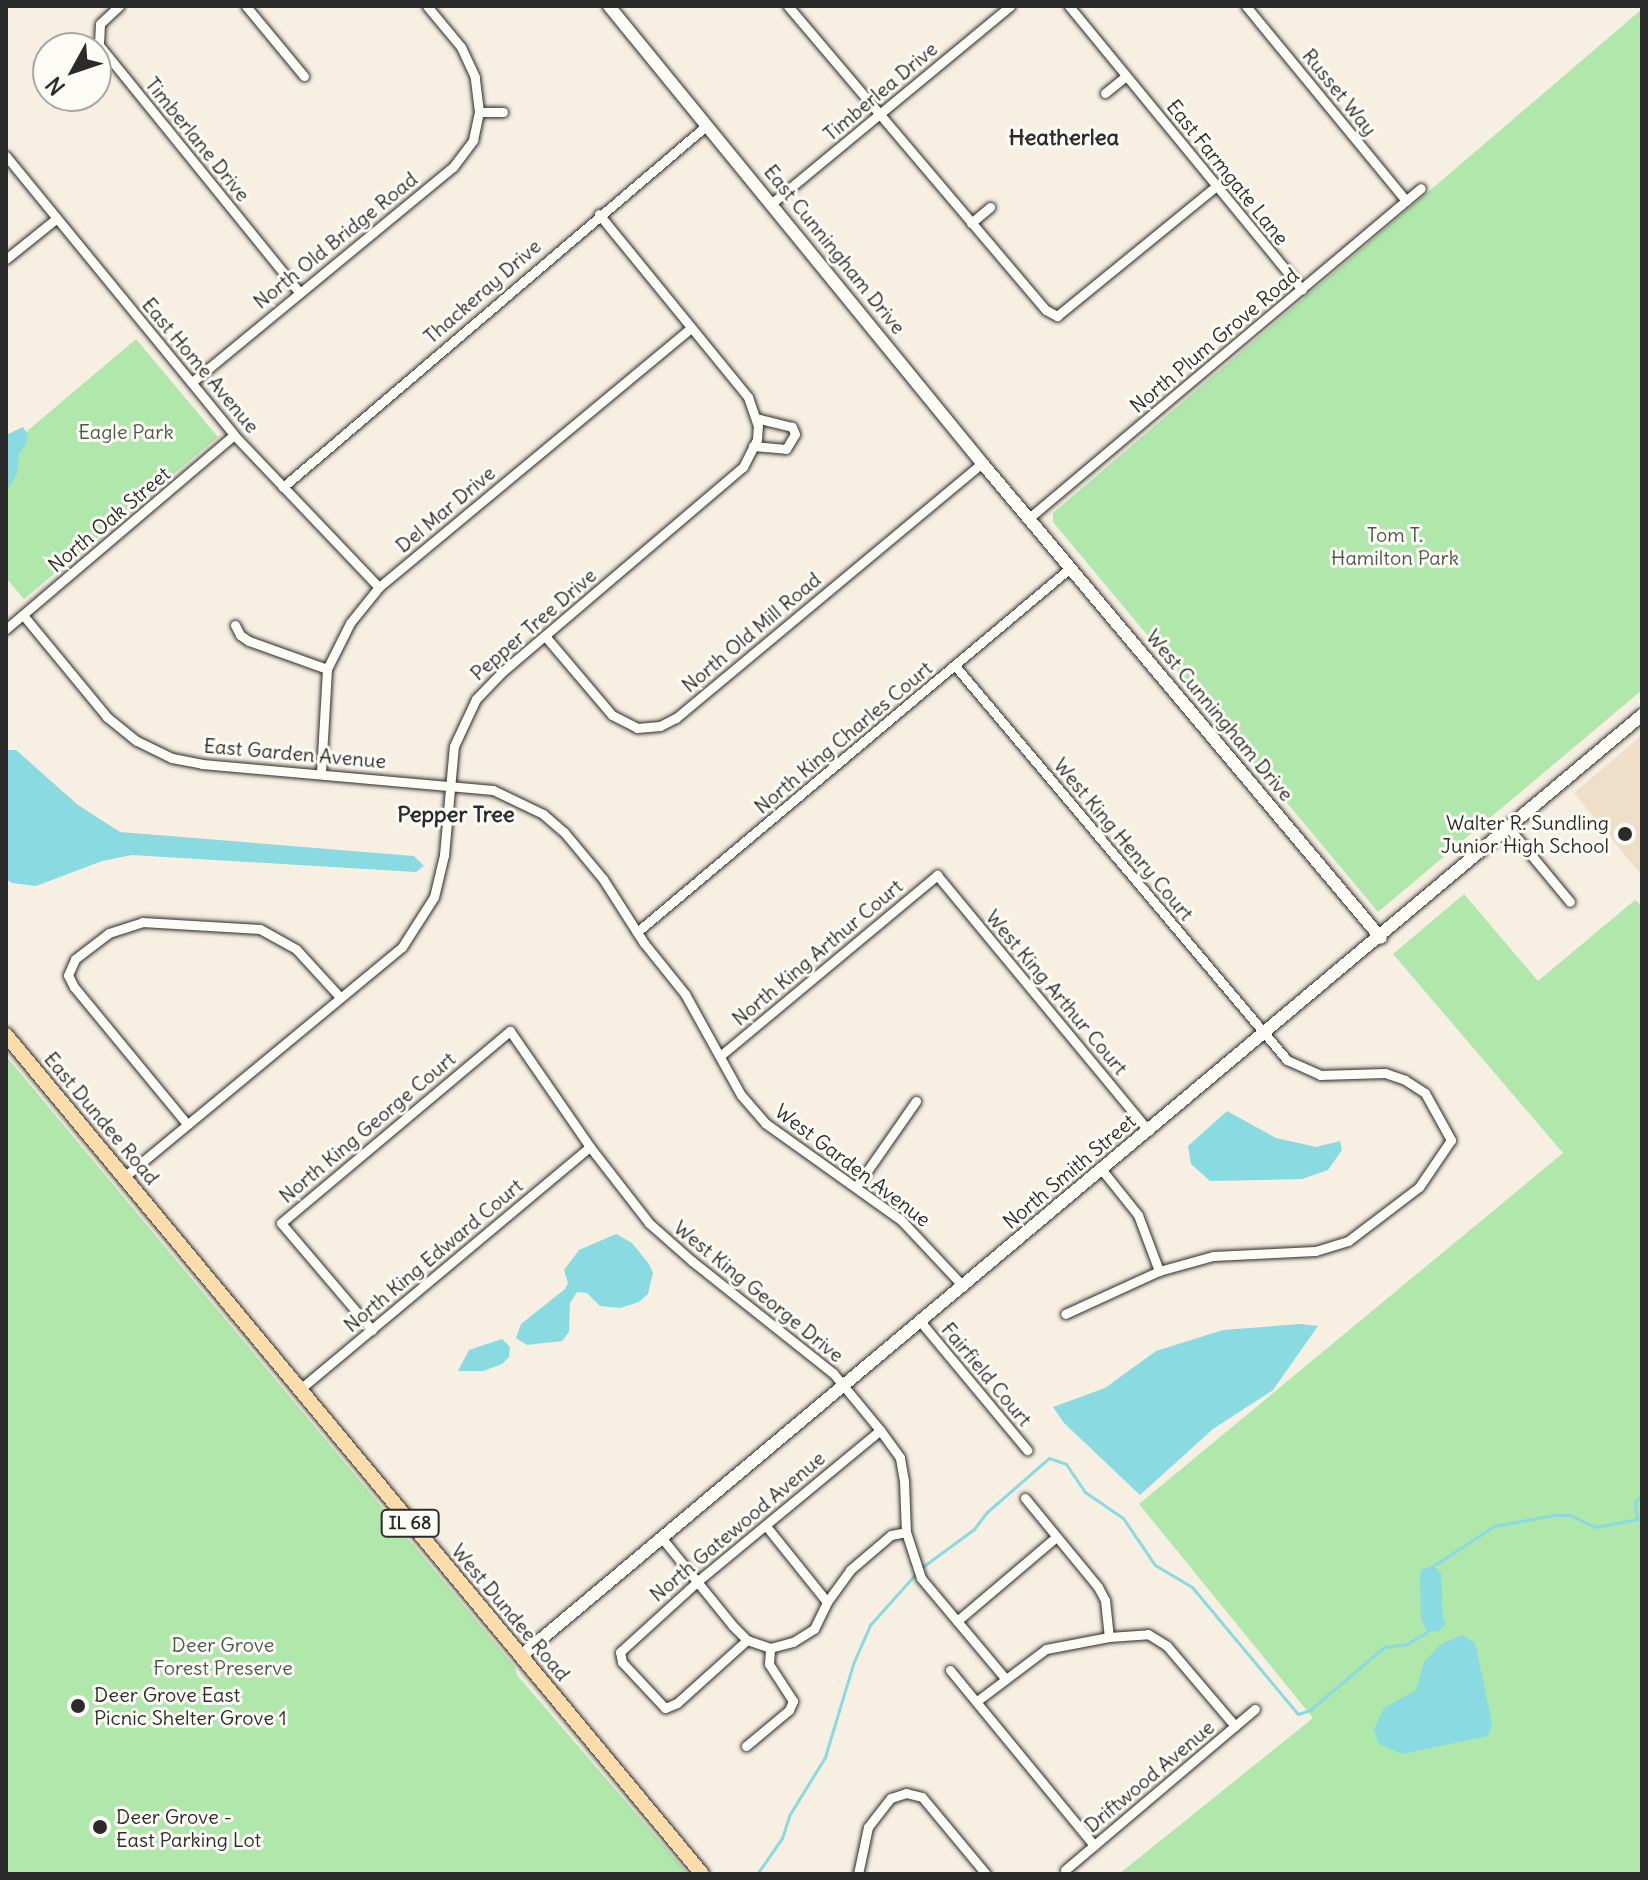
<!DOCTYPE html>
<html>
<head>
<meta charset="utf-8">
<style>
  body { margin:0 }
  #map { position:relative; width:1648px; height:1880px; overflow:hidden; background:#f7efe2; font-family:Delius,sans-serif }
  div>[style] { position:absolute }
  [style*='--x'] { left:calc(var(--x)*1px); top:calc(var(--y)*1px); width:calc(var(--w)*1px); rotate:calc(var(--a)*1deg) }
  .built>* { inset:0; background:#efdfc9 }
  .green>* { inset:0; background:#b0e7aa }
  .water>* { inset:0; background:#89dae1 }
  .stream>* { height:3px; margin:-1.5px; padding:0 1.5px; transform-origin:1.5px; border-radius:1.5px; background:#89dae1 }
  .roads { filter:drop-shadow(0 0 2px #2b2b2b) drop-shadow(0 0 2px #2b2b2b) }
  .minor>* { height:9px; margin:-4.5px; padding:0 4.5px; transform-origin:4.5px; border-radius:4.5px; background:#fdfcf7 }
  .tertiary>* { height:12px; margin:-6px; padding:0 6px; transform-origin:6px; border-radius:6px; background:#fdfcf7 }
  .primary>* { height:14px; margin:-7px; padding:0 7px; transform-origin:7px; border-radius:7px; background:#fbddab }
  .dots>* { width:22px; height:22px; translate:-50% -50%; box-sizing:border-box; border:4px solid #fdfcf7; border-radius:50% }
  span { translate:-50% -50%; white-space:nowrap; text-align:center; line-height:1.15; -webkit-text-stroke:6px #fdfcf7; paint-order:stroke }
  .shield-label span { padding:2px 6px; background:#fdfcf7; border:2px solid; border-radius:6px; -webkit-text-stroke-width:0 }
  .shield-label { font-size:18px; color:#2b2b2b; font-weight:700 }
  .street-label { font-size:20px; color:#2b2b2b }
  .park-label { font-size:20px; color:#4c5a4b }
  .poi-label { font-size:20px; color:#2b2b2b }
  .right { translate:-100% -50%; text-align:right }
  .left { translate:0 -50%; text-align:left }
  .neighbourhood-label { font-size:22px; color:#2b2b2b; font-weight:700 }
  .frame { position:absolute; inset:0; border:8px solid #2b2b2b; pointer-events:none }
  .north { position:absolute; left:32px; top:32px; width:80px; height:80px; box-sizing:border-box; background:#fdfcf7; border:2px solid #a9a8a5; border-radius:50%; rotate:230deg; font-size:22px; font-weight:700; line-height:32px; text-align:center; color:#2b2b2b }
  .north::after { content:''; display:block; margin:auto; width:28px; height:36px; background:#2b2b2b; clip-path:polygon(50% 0,100% 100%,50% 72%,0 100%) }
</style>
</head>
<body>
<div id="map">
  <div class="built">
    <i style="clip-path:polygon(1642px 735px,1642px 876px,1574px 793px)"></i>
  </div>
  <div class="green">
    <i style="clip-path:polygon(1642px 9px,1642px 690px,1378px 912px,1053px 522px,1053px 513px)"></i>
    <i style="clip-path:polygon(136px 339px,218px 437px,24px 599px,6px 578px,6px 449px)"></i>
    <i style="clip-path:polygon(1464px 894px,1538px 981px,1635px 900px,1642px 906px,1642px 1874px,1119px 1874px,1313px 1718px,1139px 1504px,1563px 1153px,1393px 954px)"></i>
    <i style="clip-path:polygon(6px 1056px,515px 1667px,517px 1675px,688px 1874px,6px 1874px)"></i>
  </div>
  <div class="water">
    <i style="clip-path:polygon(23px 427px,28px 435px,26px 444px,19px 454px,17px 474px,6px 492px,6px 435px)"></i>
    <i style="clip-path:polygon(6px 750px,16px 750px,78px 805px,120px 832px,414px 856px,424px 866px,416px 872px,132px 855px,102px 861px,36px 886px,12px 883px,6px 879px)"></i>
    <i style="clip-path:polygon(1227px 1111px,1276px 1138px,1316px 1147px,1340px 1141px,1342px 1150px,1328px 1170px,1302px 1179px,1210px 1181px,1191px 1164px,1188px 1146px)"></i>
    <i style="clip-path:polygon(616px 1234px,632px 1243px,649px 1264px,653px 1273px,648px 1294px,639px 1302px,620px 1308px,600px 1306px,587px 1293px,577px 1292px,570px 1303px,569px 1332px,562px 1341px,527px 1345px,516px 1338px,521px 1324px,565px 1289px,568px 1283px,564px 1270px,579px 1250px)"></i>
    <i style="clip-path:polygon(1300px 1324px,1318px 1326px,1273px 1390px,1213px 1429px,1140px 1495px,1064px 1423px,1053px 1407px,1105px 1388px,1156px 1351px,1223px 1330px)"></i>
    <i style="clip-path:polygon(502px 1339px,510px 1347px,509px 1357px,502px 1364px,483px 1371px,458px 1371px,469px 1350px)"></i>
    <i style="clip-path:polygon(1433px 1566px,1441px 1573px,1443px 1618px,1446px 1624px,1439px 1631px,1427px 1632px,1421px 1619px,1420px 1574px,1422px 1569px)"></i>
    <i style="clip-path:polygon(1462px 1635px,1475px 1643px,1492px 1723px,1488px 1736px,1402px 1754px,1379px 1744px,1374px 1729px,1384px 1708px,1416px 1690px,1424px 1662px,1441px 1644px)"></i>
  </div>
  <div class="stream">
    <i style="--x:1433;--y:1566;--w:73;--a:-33.3"></i>
    <i style="--x:1494;--y:1526;--w:61;--a:-10.4"></i>
    <i style="--x:1554;--y:1515;--w:16;--a:0"></i>
    <i style="--x:1570;--y:1515;--w:29;--a:25"></i>
    <i style="--x:1596;--y:1527;--w:42;--a:-11"></i>
    <i style="--x:1637;--y:1519;--w:17;--a:-97"></i>
    <i style="--x:1635;--y:1502;--w:10;--a:-45"></i>
    <i style="--x:757;--y:1874;--w:44;--a:-55.2"></i>
    <i style="--x:782;--y:1838;--w:25;--a:-72"></i>
    <i style="--x:790;--y:1814;--w:67;--a:-58.4"></i>
    <i style="--x:825;--y:1757;--w:97;--a:-73.2"></i>
    <i style="--x:853;--y:1664;--w:43;--a:-66.4"></i>
    <i style="--x:870;--y:1625;--w:76;--a:-48.2"></i>
    <i style="--x:921;--y:1568;--w:66;--a:-36.3"></i>
    <i style="--x:974;--y:1529;--w:21;--a:-53"></i>
    <i style="--x:987;--y:1512;--w:82;--a:-41.1"></i>
    <i style="--x:1049;--y:1458;--w:18;--a:19"></i>
    <i style="--x:1066;--y:1464;--w:34;--a:56"></i>
    <i style="--x:1085;--y:1492;--w:46;--a:34.4"></i>
    <i style="--x:1123;--y:1518;--w:57;--a:55.8"></i>
    <i style="--x:1155;--y:1565;--w:43;--a:30.7"></i>
    <i style="--x:1192;--y:1587;--w:165;--a:50.2"></i>
    <i style="--x:1298;--y:1714;--w:13;--a:-18"></i>
    <i style="--x:1310;--y:1710;--w:97;--a:-40.4"></i>
    <i style="--x:1384;--y:1647;--w:23;--a:-7"></i>
    <i style="--x:1407;--y:1644;--w:23;--a:-31"></i>
  </div>
  <div class="roads">
    <div class="minor">
      <i style="--x:119;--y:6;--w:26;--a:137"></i>
      <i style="--x:100;--y:24;--w:21;--a:93"></i>
      <i style="--x:99;--y:45;--w:318;--a:51"></i>
      <i style="--x:246;--y:6;--w:91;--a:50.4"></i>
      <i style="--x:788;--y:6;--w:399;--a:49.7"></i>
      <i style="--x:1046;--y:310;--w:13;--a:29"></i>
      <i style="--x:1057;--y:316;--w:204;--a:-39.2"></i>
      <i style="--x:1069;--y:6;--w:367;--a:50.6"></i>
      <i style="--x:1246;--y:6;--w:252;--a:50.6"></i>
      <i style="--x:1105;--y:93;--w:27;--a:-39"></i>
      <i style="--x:479;--y:112;--w:24;--a:0"></i>
      <i style="--x:6;--y:156;--w:360;--a:50.7"></i>
      <i style="--x:234;--y:435;--w:210;--a:46.4"></i>
      <i style="--x:772;--y:203;--w:309;--a:-39.6"></i>
      <i style="--x:971;--y:223;--w:25;--a:-40"></i>
      <i style="--x:6;--y:259;--w:65;--a:-38.8"></i>
      <i style="--x:192;--y:382;--w:338;--a:-39.5"></i>
      <i style="--x:453;--y:167;--w:34;--a:-53"></i>
      <i style="--x:473;--y:140;--w:29;--a:-78"></i>
      <i style="--x:479;--y:112;--w:35;--a:-97"></i>
      <i style="--x:475;--y:77;--w:33;--a:-115"></i>
      <i style="--x:461;--y:47;--w:53;--a:-129.7"></i>
      <i style="--x:753;--y:446;--w:33;--a:5"></i>
      <i style="--x:786;--y:449;--w:17;--a:-59"></i>
      <i style="--x:795;--y:434;--w:8;--a:-113"></i>
      <i style="--x:792;--y:427;--w:36;--a:-166"></i>
      <i style="--x:283;--y:487;--w:558;--a:-40.49"></i>
      <i style="--x:1029;--y:518;--w:512;--a:-40.09"></i>
      <i style="--x:23;--y:615;--w:132;--a:50.5"></i>
      <i style="--x:107;--y:717;--w:38;--a:39"></i>
      <i style="--x:137;--y:741;--w:39;--a:26"></i>
      <i style="--x:172;--y:758;--w:31;--a:11"></i>
      <i style="--x:202;--y:764;--w:292;--a:5.1"></i>
      <i style="--x:493;--y:790;--w:55;--a:25.6"></i>
      <i style="--x:543;--y:814;--w:28;--a:41"></i>
      <i style="--x:564;--y:832;--w:61;--a:50.3"></i>
      <i style="--x:603;--y:879;--w:76;--a:57.4"></i>
      <i style="--x:644;--y:943;--w:65;--a:51.2"></i>
      <i style="--x:685;--y:994;--w:115;--a:61"></i>
      <i style="--x:741;--y:1095;--w:37;--a:49"></i>
      <i style="--x:765;--y:1123;--w:167;--a:35.5"></i>
      <i style="--x:901;--y:1220;--w:91;--a:46.8"></i>
      <i style="--x:235;--y:625;--w:11;--a:63"></i>
      <i style="--x:240;--y:635;--w:11;--a:34"></i>
      <i style="--x:249;--y:641;--w:83;--a:19.7"></i>
      <i style="--x:6;--y:629;--w:299;--a:-40.4"></i>
      <i style="--x:545;--y:636;--w:104;--a:49.7"></i>
      <i style="--x:612;--y:715;--w:28;--a:27"></i>
      <i style="--x:637;--y:728;--w:23;--a:-5"></i>
      <i style="--x:660;--y:726;--w:18;--a:-27"></i>
      <i style="--x:676;--y:718;--w:398;--a:-39.8"></i>
      <i style="--x:956;--y:667;--w:514;--a:49.89"></i>
      <i style="--x:1287;--y:1060;--w:36;--a:24"></i>
      <i style="--x:1320;--y:1075;--w:65;--a:-1.8"></i>
      <i style="--x:1385;--y:1073;--w:21;--a:19"></i>
      <i style="--x:1405;--y:1080;--w:24;--a:33"></i>
      <i style="--x:1425;--y:1093;--w:54;--a:61"></i>
      <i style="--x:1451;--y:1140;--w:57;--a:124.2"></i>
      <i style="--x:1419;--y:1187;--w:89;--a:142.7"></i>
      <i style="--x:1348;--y:1241;--w:34;--a:163"></i>
      <i style="--x:1315;--y:1251;--w:102;--a:177.2"></i>
      <i style="--x:1213;--y:1256;--w:56;--a:164.5"></i>
      <i style="--x:1159;--y:1271;--w:103;--a:155.4"></i>
      <i style="--x:321;--y:773;--w:104;--a:-86.7"></i>
      <i style="--x:327;--y:669;--w:51;--a:-63.4"></i>
      <i style="--x:350;--y:623;--w:46;--a:-51.1"></i>
      <i style="--x:379;--y:587;--w:404;--a:-39.7"></i>
      <i style="--x:1508;--y:827;--w:97;--a:50.4"></i>
      <i style="--x:637;--y:932;--w:566;--a:-40.05"></i>
      <i style="--x:720;--y:1056;--w:283;--a:-39.8"></i>
      <i style="--x:937;--y:875;--w:332;--a:50.4"></i>
      <i style="--x:187;--y:1124;--w:178;--a:-129.5"></i>
      <i style="--x:74;--y:987;--w:13;--a:-117"></i>
      <i style="--x:68;--y:975;--w:17;--a:-66"></i>
      <i style="--x:75;--y:959;--w:43;--a:-37.4"></i>
      <i style="--x:109;--y:933;--w:35;--a:-18"></i>
      <i style="--x:142;--y:922;--w:118;--a:3.4"></i>
      <i style="--x:260;--y:929;--w:41;--a:29.1"></i>
      <i style="--x:296;--y:949;--w:64;--a:47.5"></i>
      <i style="--x:1102;--y:1170;--w:58;--a:51.3"></i>
      <i style="--x:1138;--y:1215;--w:60;--a:69.4"></i>
      <i style="--x:124;--y:1177;--w:361;--a:-39.6"></i>
      <i style="--x:402;--y:947;--w:59;--a:-57.4"></i>
      <i style="--x:434;--y:897;--w:43;--a:-76.6"></i>
      <i style="--x:444;--y:855;--w:109;--a:-84.8"></i>
      <i style="--x:454;--y:746;--w:52;--a:-64.9"></i>
      <i style="--x:476;--y:699;--w:37;--a:-46"></i>
      <i style="--x:502;--y:672;--w:316;--a:-40.4"></i>
      <i style="--x:743;--y:467;--w:31;--a:-63"></i>
      <i style="--x:757;--y:439;--w:13;--a:-86"></i>
      <i style="--x:758;--y:426;--w:31;--a:-109"></i>
      <i style="--x:748;--y:397;--w:236;--a:-129.2"></i>
      <i style="--x:856;--y:1187;--w:105;--a:-55.1"></i>
      <i style="--x:920;--y:1321;--w:168;--a:50.3"></i>
      <i style="--x:372;--y:1330;--w:140;--a:-130.4"></i>
      <i style="--x:281;--y:1223;--w:299;--a:-40"></i>
      <i style="--x:510;--y:1031;--w:141;--a:55.4"></i>
      <i style="--x:590;--y:1147;--w:96;--a:52.2"></i>
      <i style="--x:649;--y:1223;--w:57;--a:41.5"></i>
      <i style="--x:692;--y:1261;--w:180;--a:38.5"></i>
      <i style="--x:833;--y:1373;--w:74;--a:50.5"></i>
      <i style="--x:880;--y:1430;--w:34;--a:54"></i>
      <i style="--x:900;--y:1458;--w:23;--a:80"></i>
      <i style="--x:904;--y:1481;--w:51;--a:87.8"></i>
      <i style="--x:906;--y:1532;--w:48;--a:71.9"></i>
      <i style="--x:921;--y:1578;--w:131;--a:50"></i>
      <i style="--x:299;--y:1390;--w:379;--a:-39.9"></i>
      <i style="--x:1025;--y:1498;--w:115;--a:50.6"></i>
      <i style="--x:1098;--y:1587;--w:15;--a:62"></i>
      <i style="--x:1105;--y:1600;--w:37;--a:84"></i>
      <i style="--x:766;--y:1526;--w:97;--a:51.2"></i>
      <i style="--x:661;--y:1537;--w:114;--a:51"></i>
      <i style="--x:733;--y:1626;--w:20;--a:45"></i>
      <i style="--x:747;--y:1640;--w:24;--a:19"></i>
      <i style="--x:957;--y:1621;--w:128;--a:-40.3"></i>
      <i style="--x:747;--y:1640;--w:94;--a:138"></i>
      <i style="--x:677;--y:1703;--w:13;--a:157"></i>
      <i style="--x:665;--y:1708;--w:63;--a:-133.1"></i>
      <i style="--x:622;--y:1662;--w:10;--a:-101"></i>
      <i style="--x:620;--y:1652;--w:107;--a:-42.3"></i>
      <i style="--x:699;--y:1580;--w:235;--a:-39.6"></i>
      <i style="--x:770;--y:1648;--w:24;--a:-15"></i>
      <i style="--x:793;--y:1642;--w:25;--a:-32"></i>
      <i style="--x:814;--y:1629;--w:30;--a:-64"></i>
      <i style="--x:827;--y:1602;--w:39;--a:-54"></i>
      <i style="--x:850;--y:1570;--w:54;--a:-40.5"></i>
      <i style="--x:891;--y:1535;--w:15;--a:-11"></i>
      <i style="--x:950;--y:1670;--w:227;--a:50.6"></i>
      <i style="--x:977;--y:1701;--w:86;--a:-37"></i>
      <i style="--x:1046;--y:1649;--w:64;--a:-10.8"></i>
      <i style="--x:1109;--y:1637;--w:39;--a:-4"></i>
      <i style="--x:1148;--y:1634;--w:22;--a:32"></i>
      <i style="--x:1167;--y:1646;--w:105;--a:49.6"></i>
      <i style="--x:746;--y:1746;--w:56;--a:-39.9"></i>
      <i style="--x:789;--y:1710;--w:10;--a:-66"></i>
      <i style="--x:793;--y:1701;--w:44;--a:-123"></i>
      <i style="--x:769;--y:1664;--w:16;--a:-86"></i>
      <i style="--x:1065;--y:1870;--w:249;--a:-40.3"></i>
      <i style="--x:858;--y:1874;--w:48;--a:-78"></i>
      <i style="--x:868;--y:1827;--w:37;--a:-52"></i>
      <i style="--x:891;--y:1798;--w:16;--a:-18"></i>
      <i style="--x:906;--y:1793;--w:16;--a:14"></i>
      <i style="--x:922;--y:1797;--w:100;--a:50.3"></i>
    </div>
    <div class="tertiary">
      <i style="--x:609;--y:6;--w:590;--a:50.78"></i>
      <i style="--x:982;--y:463;--w:620;--a:49.97"></i>
      <i style="--x:521;--y:1656;--w:1464;--a:-40.01"></i>
    </div>
    <div class="primary">
      <i style="--x:6;--y:1035;--w:1090;--a:50.32"></i>
    </div>
  </div>
  <div class="dots">
    <i style="left:1625px;top:834px;background:#2b2b2b"></i>
    <i style="left:78px;top:1706px;background:#2b2b2b"></i>
    <i style="left:100px;top:1827px;background:#2b2b2b"></i>
  </div>
  <div class="shield-label">
    <span style="left:410px;top:1523px">IL 68</span>
  </div>
  <div class="street-label">
    <span style="left:880px;top:91px;rotate:-40deg">Timberlea Drive</span>
    <span style="left:1340px;top:92px;rotate:51deg">Russet Way</span>
    <span style="left:198px;top:139px;rotate:51deg">Timberlane Drive</span>
    <span style="left:1228px;top:172px;rotate:51deg">East Farmgate Lane</span>
    <span style="left:335px;top:240px;rotate:-39deg">North Old Bridge Road</span>
    <span style="left:835px;top:249px;rotate:51deg">East Cunningham Drive</span>
    <span style="left:482px;top:291px;rotate:-41deg">Thackeray Drive</span>
    <span style="left:1214px;top:340px;rotate:-40deg">North Plum Grove Road</span>
    <span style="left:201px;top:365px;rotate:50deg">East Home Avenue</span>
    <span style="left:445px;top:509px;rotate:-40deg">Del Mar Drive</span>
    <span style="left:109px;top:519px;rotate:-40deg">North Oak Street</span>
    <span style="left:533px;top:624px;rotate:-41deg">Pepper Tree Drive</span>
    <span style="left:751px;top:632px;rotate:-40deg">North Old Mill Road</span>
    <span style="left:1220px;top:715px;rotate:50deg">West Cunningham Drive</span>
    <span style="left:843px;top:737px;rotate:-40deg">North King Charles Court</span>
    <span style="left:295px;top:753px;rotate:5deg">East Garden Avenue</span>
    <span style="left:1124px;top:839px;rotate:50deg">West King Henry Court</span>
    <span style="left:817px;top:952px;rotate:-40deg">North King Arthur Court</span>
    <span style="left:1057px;top:992px;rotate:50deg">West King Arthur Court</span>
    <span style="left:102px;top:1118px;rotate:50deg">East Dundee Road</span>
    <span style="left:367px;top:1127px;rotate:-40deg">North King George Court</span>
    <span style="left:853px;top:1165px;rotate:37deg">West Garden Avenue</span>
    <span style="left:1069px;top:1171px;rotate:-40deg">North Smith Street</span>
    <span style="left:433px;top:1255px;rotate:-40deg">North King Edward Court</span>
    <span style="left:759px;top:1291px;rotate:39deg">West King George Drive</span>
    <span style="left:987px;top:1374px;rotate:50deg">Fairfield Court</span>
    <span style="left:737px;top:1526px;rotate:-40deg">North Gatewood Avenue</span>
    <span style="left:511px;top:1612px;rotate:50deg">West Dundee Road</span>
    <span style="left:1149px;top:1776px;rotate:-40deg">Driftwood Avenue</span>
  </div>
  <div class="park-label">
    <span style="left:126px;top:431px">Eagle Park</span>
    <span style="left:1395px;top:546px">Tom T.<br>Hamilton Park</span>
    <span style="left:223px;top:1656px">Deer Grove<br>Forest Preserve</span>
  </div>
  <div class="poi-label">
    <span class="right" style="left:1609px;top:834px">Walter R. Sundling<br>Junior High School</span>
    <span class="left" style="left:94px;top:1706px">Deer Grove East<br>Picnic Shelter Grove 1</span>
    <span class="left" style="left:116px;top:1828px">Deer Grove -<br>East Parking Lot</span>
  </div>
  <div class="neighbourhood-label">
    <span style="left:1064px;top:138px">Heatherlea</span>
    <span style="left:456px;top:815px">Pepper Tree</span>
  </div>
  <div class="frame"></div>
  <div class="north">N</div>
</div>
</body>
</html>
